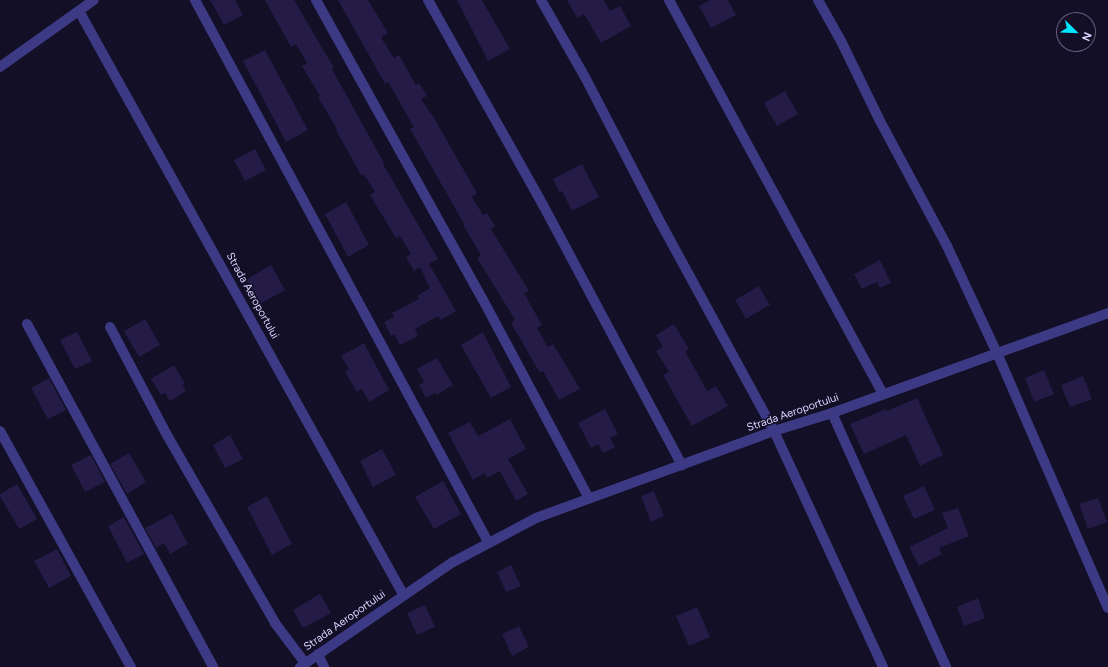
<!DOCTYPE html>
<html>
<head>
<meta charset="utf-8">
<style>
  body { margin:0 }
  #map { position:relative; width:1108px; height:667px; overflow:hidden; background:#130f26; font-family:Figtree,sans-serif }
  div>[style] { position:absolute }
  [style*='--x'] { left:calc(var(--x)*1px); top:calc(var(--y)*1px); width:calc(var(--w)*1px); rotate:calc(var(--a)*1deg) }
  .building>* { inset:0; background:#241b47 }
  .minor>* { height:10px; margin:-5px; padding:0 5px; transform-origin:5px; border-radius:5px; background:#3d3a85 }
  .tertiary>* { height:10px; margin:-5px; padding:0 5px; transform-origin:5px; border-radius:5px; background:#3d3a85 }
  span { translate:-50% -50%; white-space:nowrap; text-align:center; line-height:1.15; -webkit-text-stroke:3px #130f26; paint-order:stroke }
  .street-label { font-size:11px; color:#d9d4ff }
  .north { position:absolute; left:1056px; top:12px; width:40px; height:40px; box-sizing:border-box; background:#130f26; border:1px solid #625e7d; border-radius:50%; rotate:113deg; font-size:11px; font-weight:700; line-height:16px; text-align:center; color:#d9d4ff }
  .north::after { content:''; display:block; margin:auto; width:14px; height:18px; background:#00e5ff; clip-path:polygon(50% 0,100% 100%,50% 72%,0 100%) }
</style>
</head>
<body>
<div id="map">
  <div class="building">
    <i style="clip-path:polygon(210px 0,235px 0,243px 15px,224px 25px)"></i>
    <i style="clip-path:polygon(265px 0,294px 0,334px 68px,332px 69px,384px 163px,383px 164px,438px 259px,429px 264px,456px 311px,441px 320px,438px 316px,415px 329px,418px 336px,400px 345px,394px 334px,391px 336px,384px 322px,394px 317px,392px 313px,419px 299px,417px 296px,430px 288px,420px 267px,414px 271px,406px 257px,411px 254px,400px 236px,396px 238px,370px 195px,375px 192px,364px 174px,361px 175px,336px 130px,337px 129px,318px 97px,320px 96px,302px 66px,307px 63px,296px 44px,291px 47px)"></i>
    <i style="clip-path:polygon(338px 0,368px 0,388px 33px,382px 36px,382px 39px,394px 58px,399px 55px,416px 85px,419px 83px,427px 96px,421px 99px,434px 118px,477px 193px,472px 197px,483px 215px,487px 213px,495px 226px,491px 229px,529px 291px,524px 293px,542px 325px,537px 328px,548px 347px,553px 344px,580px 389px,559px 400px,543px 371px,540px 373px,511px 323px,515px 320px,477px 258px,481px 255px,463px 225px,464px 224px,410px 129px,414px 127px,388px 82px,385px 84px)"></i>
    <i style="clip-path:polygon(457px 0,482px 0,510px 49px,488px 61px)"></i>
    <i style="clip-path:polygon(567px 0,604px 0,610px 11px,620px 6px,631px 26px,601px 43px,584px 14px,577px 18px)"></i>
    <i style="clip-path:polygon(710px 0,728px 0,736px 15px,711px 28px,699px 6px)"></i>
    <i style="clip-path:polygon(265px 50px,308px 130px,286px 142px,243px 61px)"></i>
    <i style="clip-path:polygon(785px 91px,798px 114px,777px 126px,764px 103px)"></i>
    <i style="clip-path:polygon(255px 149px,266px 170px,245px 181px,234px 160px)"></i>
    <i style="clip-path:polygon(582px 164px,599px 197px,572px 211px,562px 191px,559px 192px,553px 179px)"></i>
    <i style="clip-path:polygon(346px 202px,369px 245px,348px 257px,325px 214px)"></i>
    <i style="clip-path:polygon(880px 260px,891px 283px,880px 288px,877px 282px,862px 289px,854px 274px)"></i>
    <i style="clip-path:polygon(271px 265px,285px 290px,260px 304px,246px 280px)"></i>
    <i style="clip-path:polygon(759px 286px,770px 305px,746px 319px,735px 300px)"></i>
    <i style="clip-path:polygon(145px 319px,160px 345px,139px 357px,124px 331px)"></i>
    <i style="clip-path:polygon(674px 324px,689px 349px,685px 351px,707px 391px,716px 386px,728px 406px,692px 426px,663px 375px,669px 372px,656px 351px,663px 347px,656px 335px)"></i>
    <i style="clip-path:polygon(77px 332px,92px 361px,75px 369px,60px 340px)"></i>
    <i style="clip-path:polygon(483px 332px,511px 387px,491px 398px,461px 345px)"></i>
    <i style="clip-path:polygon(364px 343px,389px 390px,369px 402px,362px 389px,357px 392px,345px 372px,349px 369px,341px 356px)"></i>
    <i style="clip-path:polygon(437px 358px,453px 385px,436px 395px,435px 393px,426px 398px,419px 385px,424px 382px,417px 369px)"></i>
    <i style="clip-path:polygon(174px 365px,184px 382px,183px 386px,186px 391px,170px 401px,165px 393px,161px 395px,151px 379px)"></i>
    <i style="clip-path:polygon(1044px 370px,1054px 394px,1034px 402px,1025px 378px)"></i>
    <i style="clip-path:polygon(1083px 376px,1092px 399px,1070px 407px,1061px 385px)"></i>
    <i style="clip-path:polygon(49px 378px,66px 410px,48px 419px,31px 388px)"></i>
    <i style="clip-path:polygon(917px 398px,943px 455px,920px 466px,906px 435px,864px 454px,850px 424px,886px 409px,887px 411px)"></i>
    <i style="clip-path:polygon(605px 409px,618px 434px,610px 438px,615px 447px,603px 453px,598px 444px,591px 448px,578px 423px)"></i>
    <i style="clip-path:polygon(510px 419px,526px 449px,508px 459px,528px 494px,516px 501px,500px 471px,487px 478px,485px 473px,473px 480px,448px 433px,470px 422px,478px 436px)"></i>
    <i style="clip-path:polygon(230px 435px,243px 459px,225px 468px,213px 445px)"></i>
    <i style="clip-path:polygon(382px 449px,396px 475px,373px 487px,360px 461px)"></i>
    <i style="clip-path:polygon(129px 453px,146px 482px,127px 494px,110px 464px)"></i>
    <i style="clip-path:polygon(91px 455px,105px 482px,85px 492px,71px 465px)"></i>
    <i style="clip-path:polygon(443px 481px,461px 514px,434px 529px,415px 497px)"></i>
    <i style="clip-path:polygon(17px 484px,37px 519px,19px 529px,0 496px,0 494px)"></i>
    <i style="clip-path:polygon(924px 486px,935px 510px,914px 519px,903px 496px)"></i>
    <i style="clip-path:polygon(654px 491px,664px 516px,651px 522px,641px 496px)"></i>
    <i style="clip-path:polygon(267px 496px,292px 544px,272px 555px,247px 507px)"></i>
    <i style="clip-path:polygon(1098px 498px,1107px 522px,1088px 529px,1079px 504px)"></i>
    <i style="clip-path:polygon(958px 508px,969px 536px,939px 548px,942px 554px,919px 566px,909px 547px,948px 528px,942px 513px)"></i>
    <i style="clip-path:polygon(172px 514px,188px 544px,170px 554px,164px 543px,156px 548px,145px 528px)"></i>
    <i style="clip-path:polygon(124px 517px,144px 554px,127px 563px,108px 526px)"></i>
    <i style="clip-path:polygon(57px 549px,71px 576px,49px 588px,34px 561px)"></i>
    <i style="clip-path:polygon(511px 565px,521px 586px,506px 592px,497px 572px)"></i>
    <i style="clip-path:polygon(320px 594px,331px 613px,303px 628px,293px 610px)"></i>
    <i style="clip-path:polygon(978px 598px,985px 618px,964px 626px,957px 607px)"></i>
    <i style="clip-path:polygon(425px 605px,435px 627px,417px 635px,407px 613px)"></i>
    <i style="clip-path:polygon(697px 607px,710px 637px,689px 646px,676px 616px)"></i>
    <i style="clip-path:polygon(519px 626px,529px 647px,512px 656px,502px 634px)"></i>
  </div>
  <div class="minor">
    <i style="--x:195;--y:0;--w:616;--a:61.6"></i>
    <i style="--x:316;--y:0;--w:341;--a:60.9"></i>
    <i style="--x:482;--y:298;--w:227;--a:61.9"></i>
    <i style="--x:428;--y:0;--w:235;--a:60.7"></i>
    <i style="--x:543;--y:205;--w:295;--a:61.9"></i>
    <i style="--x:541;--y:0;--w:89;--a:60.3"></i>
    <i style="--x:585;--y:77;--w:159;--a:62.6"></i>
    <i style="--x:658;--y:218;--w:243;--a:61.4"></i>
    <i style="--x:774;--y:431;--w:260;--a:65.2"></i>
    <i style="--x:669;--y:0;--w:448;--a:61.5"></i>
    <i style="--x:818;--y:0;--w:47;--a:60.7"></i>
    <i style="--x:841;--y:41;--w:89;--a:64"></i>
    <i style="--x:880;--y:121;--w:142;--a:61.8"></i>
    <i style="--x:947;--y:246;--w:118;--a:65"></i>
    <i style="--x:997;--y:353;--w:278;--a:66.5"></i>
    <i style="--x:79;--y:11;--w:667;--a:60.94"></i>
    <i style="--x:0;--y:67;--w:115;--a:-35.5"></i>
    <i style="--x:27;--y:324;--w:390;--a:61.5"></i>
    <i style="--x:110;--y:327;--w:122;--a:62.2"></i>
    <i style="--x:167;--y:435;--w:217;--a:60.1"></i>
    <i style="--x:275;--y:623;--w:50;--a:53.1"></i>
    <i style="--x:832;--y:413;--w:278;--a:65.8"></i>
    <i style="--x:0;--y:431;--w:270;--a:61"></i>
    <i style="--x:318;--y:654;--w:14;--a:65"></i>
  </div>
  <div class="tertiary">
    <i style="--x:300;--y:667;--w:186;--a:-34.5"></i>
    <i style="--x:453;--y:562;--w:94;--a:-27.9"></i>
    <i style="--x:536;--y:518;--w:253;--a:-20.1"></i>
    <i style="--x:774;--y:431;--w:61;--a:-17.2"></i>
    <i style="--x:832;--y:413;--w:294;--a:-19.9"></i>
  </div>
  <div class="street-label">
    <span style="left:252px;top:296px;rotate:61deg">Strada Aeroportului</span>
    <span style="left:793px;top:413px;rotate:-19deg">Strada Aeroportului</span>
    <span style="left:345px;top:621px;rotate:-35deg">Strada Aeroportului</span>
  </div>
  <div class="north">N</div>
</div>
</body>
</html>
